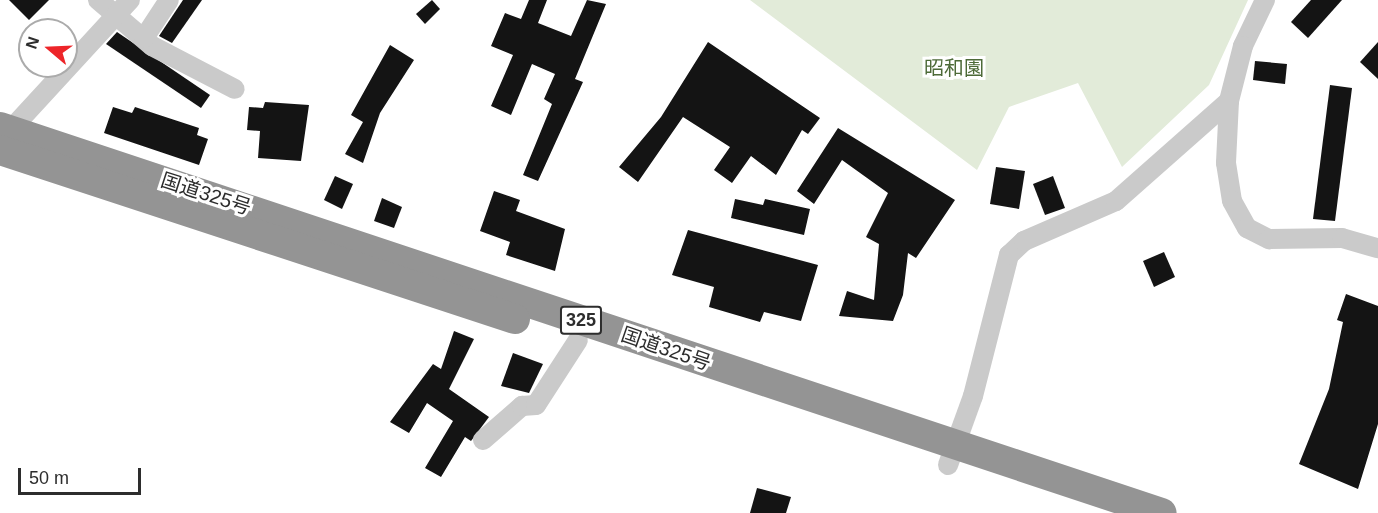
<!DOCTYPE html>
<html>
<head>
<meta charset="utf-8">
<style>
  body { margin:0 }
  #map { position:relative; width:1378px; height:513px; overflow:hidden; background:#fff; font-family:Helvetica,"Noto Sans JP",sans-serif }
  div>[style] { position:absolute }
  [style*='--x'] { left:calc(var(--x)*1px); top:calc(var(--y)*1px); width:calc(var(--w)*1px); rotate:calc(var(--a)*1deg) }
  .green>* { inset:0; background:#e2ebd9 }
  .building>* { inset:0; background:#141414 }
  .minor>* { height:20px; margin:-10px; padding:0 10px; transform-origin:10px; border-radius:10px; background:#cacaca }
  .highway>* { height:30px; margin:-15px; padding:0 15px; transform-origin:15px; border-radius:15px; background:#949494 }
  span { translate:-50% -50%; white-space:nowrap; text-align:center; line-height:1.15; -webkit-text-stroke:6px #fff; paint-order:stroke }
  .shield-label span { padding:2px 4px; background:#fff; border:2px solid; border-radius:4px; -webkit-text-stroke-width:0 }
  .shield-label { font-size:18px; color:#2d2d2d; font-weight:700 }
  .park-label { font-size:20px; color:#4d6a38 }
  .street-label { font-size:20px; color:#2d2d2d }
  .north { position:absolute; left:18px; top:18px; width:60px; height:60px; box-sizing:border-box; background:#fff; border:2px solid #ababab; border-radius:50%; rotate:289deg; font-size:16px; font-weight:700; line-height:24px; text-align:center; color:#2d2d2d }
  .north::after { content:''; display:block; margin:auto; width:21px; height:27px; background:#ed2529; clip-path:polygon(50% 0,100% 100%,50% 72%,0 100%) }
  .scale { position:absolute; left:18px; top:468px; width:123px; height:27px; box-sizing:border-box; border:3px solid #2d2d2d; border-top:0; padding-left:8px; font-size:18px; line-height:21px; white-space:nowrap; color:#2d2d2d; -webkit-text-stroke:4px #fff; paint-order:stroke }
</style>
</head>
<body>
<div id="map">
  <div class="green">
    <i style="clip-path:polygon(750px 0,1248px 0,1209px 85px,1122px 167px,1078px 83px,1009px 107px,977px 170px)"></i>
  </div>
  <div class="building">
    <i style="clip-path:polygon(9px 0,49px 0,29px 20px)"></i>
    <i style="clip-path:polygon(183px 0,202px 0,172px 43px,159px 36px)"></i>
    <i style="clip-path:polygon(432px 0,440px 9px,425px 24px,416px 14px)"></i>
    <i style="clip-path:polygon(529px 0,547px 0,538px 23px,571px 36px,587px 0,606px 4px,575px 79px,583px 82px,538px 181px,523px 175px,552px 104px,544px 99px,555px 74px,532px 64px,511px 115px,491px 106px,513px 55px,491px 46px,505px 13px,521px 19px)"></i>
    <i style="clip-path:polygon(1311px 0,1342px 0,1308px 38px,1291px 22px)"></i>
    <i style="clip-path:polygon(117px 32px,210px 95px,201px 108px,106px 44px)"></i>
    <i style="clip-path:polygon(708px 42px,820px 118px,808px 134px,802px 130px,776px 175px,751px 156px,732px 183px,714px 170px,730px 147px,683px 117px,638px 182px,619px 167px,661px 117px)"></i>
    <i style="clip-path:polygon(1378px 42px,1378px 79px,1360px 62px)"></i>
    <i style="clip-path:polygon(390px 45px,414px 60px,380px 113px,363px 163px,345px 154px,363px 122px,351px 115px)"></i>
    <i style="clip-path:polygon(1255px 61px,1287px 64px,1285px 84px,1253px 80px)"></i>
    <i style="clip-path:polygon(1330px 85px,1352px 88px,1335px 221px,1313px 219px)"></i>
    <i style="clip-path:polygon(265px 102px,309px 105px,301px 161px,258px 158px,260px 131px,247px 130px,249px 107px,263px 108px)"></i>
    <i style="clip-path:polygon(113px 107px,132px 113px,135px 107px,199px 128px,197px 135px,208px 139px,199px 165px,104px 133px)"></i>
    <i style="clip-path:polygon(838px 128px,955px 200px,916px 258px,908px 253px,903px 295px,893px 321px,839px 316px,847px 291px,874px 300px,879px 244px,866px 237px,888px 193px,842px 160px,814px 204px,797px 191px)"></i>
    <i style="clip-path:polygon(996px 167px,1025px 171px,1019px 209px,990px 204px)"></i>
    <i style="clip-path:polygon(335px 176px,353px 184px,342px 209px,324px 200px)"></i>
    <i style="clip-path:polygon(1053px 176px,1065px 208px,1045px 215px,1033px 184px)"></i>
    <i style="clip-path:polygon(494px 191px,520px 200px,516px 211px,565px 229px,555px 271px,506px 255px,510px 242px,480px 231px)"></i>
    <i style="clip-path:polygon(382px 198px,402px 207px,394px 228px,374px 221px)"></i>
    <i style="clip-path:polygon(735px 199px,763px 205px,765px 199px,810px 209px,804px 235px,731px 218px)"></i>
    <i style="clip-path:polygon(688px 230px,818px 265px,801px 321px,764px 312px,760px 322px,709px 307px,714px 287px,672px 275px)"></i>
    <i style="clip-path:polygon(1164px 252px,1175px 277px,1154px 287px,1143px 261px)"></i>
    <i style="clip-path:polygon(1346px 294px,1378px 306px,1378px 424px,1358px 489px,1299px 464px,1329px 389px,1343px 322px,1337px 320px)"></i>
    <i style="clip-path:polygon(454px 331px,474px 339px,449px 389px,489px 417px,471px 441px,465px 437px,441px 477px,425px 468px,453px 421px,427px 403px,409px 433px,390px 422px,433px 364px,441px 369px)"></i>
    <i style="clip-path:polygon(513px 353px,543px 364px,529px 393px,501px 386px)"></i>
    <i style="clip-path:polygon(757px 488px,791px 497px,786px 513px,750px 513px)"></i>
  </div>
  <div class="minor">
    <i style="--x:98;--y:0;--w:71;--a:40.4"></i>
    <i style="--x:152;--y:46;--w:93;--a:27.4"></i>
    <i style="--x:1265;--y:0;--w:51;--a:115.6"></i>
    <i style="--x:1243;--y:46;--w:57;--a:104.3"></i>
    <i style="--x:1229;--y:101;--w:62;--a:92.8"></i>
    <i style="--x:1226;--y:163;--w:38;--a:81"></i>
    <i style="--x:1232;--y:201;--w:31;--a:61"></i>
    <i style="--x:1247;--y:228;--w:25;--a:27"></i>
    <i style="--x:1269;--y:239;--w:73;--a:-0.8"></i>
    <i style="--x:1342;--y:238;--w:37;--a:16"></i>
    <i style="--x:144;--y:38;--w:45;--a:-56.7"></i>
    <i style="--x:4;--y:137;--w:186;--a:-47.4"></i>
    <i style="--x:483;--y:440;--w:52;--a:-41.1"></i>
    <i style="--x:522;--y:406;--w:14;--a:-4"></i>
    <i style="--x:536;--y:405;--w:77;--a:-57.1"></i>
    <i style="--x:948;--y:465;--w:73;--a:-70.1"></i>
    <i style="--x:973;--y:396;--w:146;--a:-75.7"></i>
    <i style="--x:1009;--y:255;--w:21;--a:-43"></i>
    <i style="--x:1024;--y:241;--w:100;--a:-23.5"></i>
    <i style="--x:1116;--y:201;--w:151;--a:-41.5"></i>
  </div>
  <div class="highway">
    <i style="--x:0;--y:127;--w:1224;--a:18.38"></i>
    <i style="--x:0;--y:150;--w:542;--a:18.17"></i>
  </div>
  <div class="shield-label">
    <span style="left:581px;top:320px">325</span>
  </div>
  <div class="park-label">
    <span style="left:954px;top:68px">昭和園</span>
  </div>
  <div class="street-label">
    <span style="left:206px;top:194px;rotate:18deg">国道325号</span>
    <span style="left:666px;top:349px;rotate:19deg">国道325号</span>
  </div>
  <div class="north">N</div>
  <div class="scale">50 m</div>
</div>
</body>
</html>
